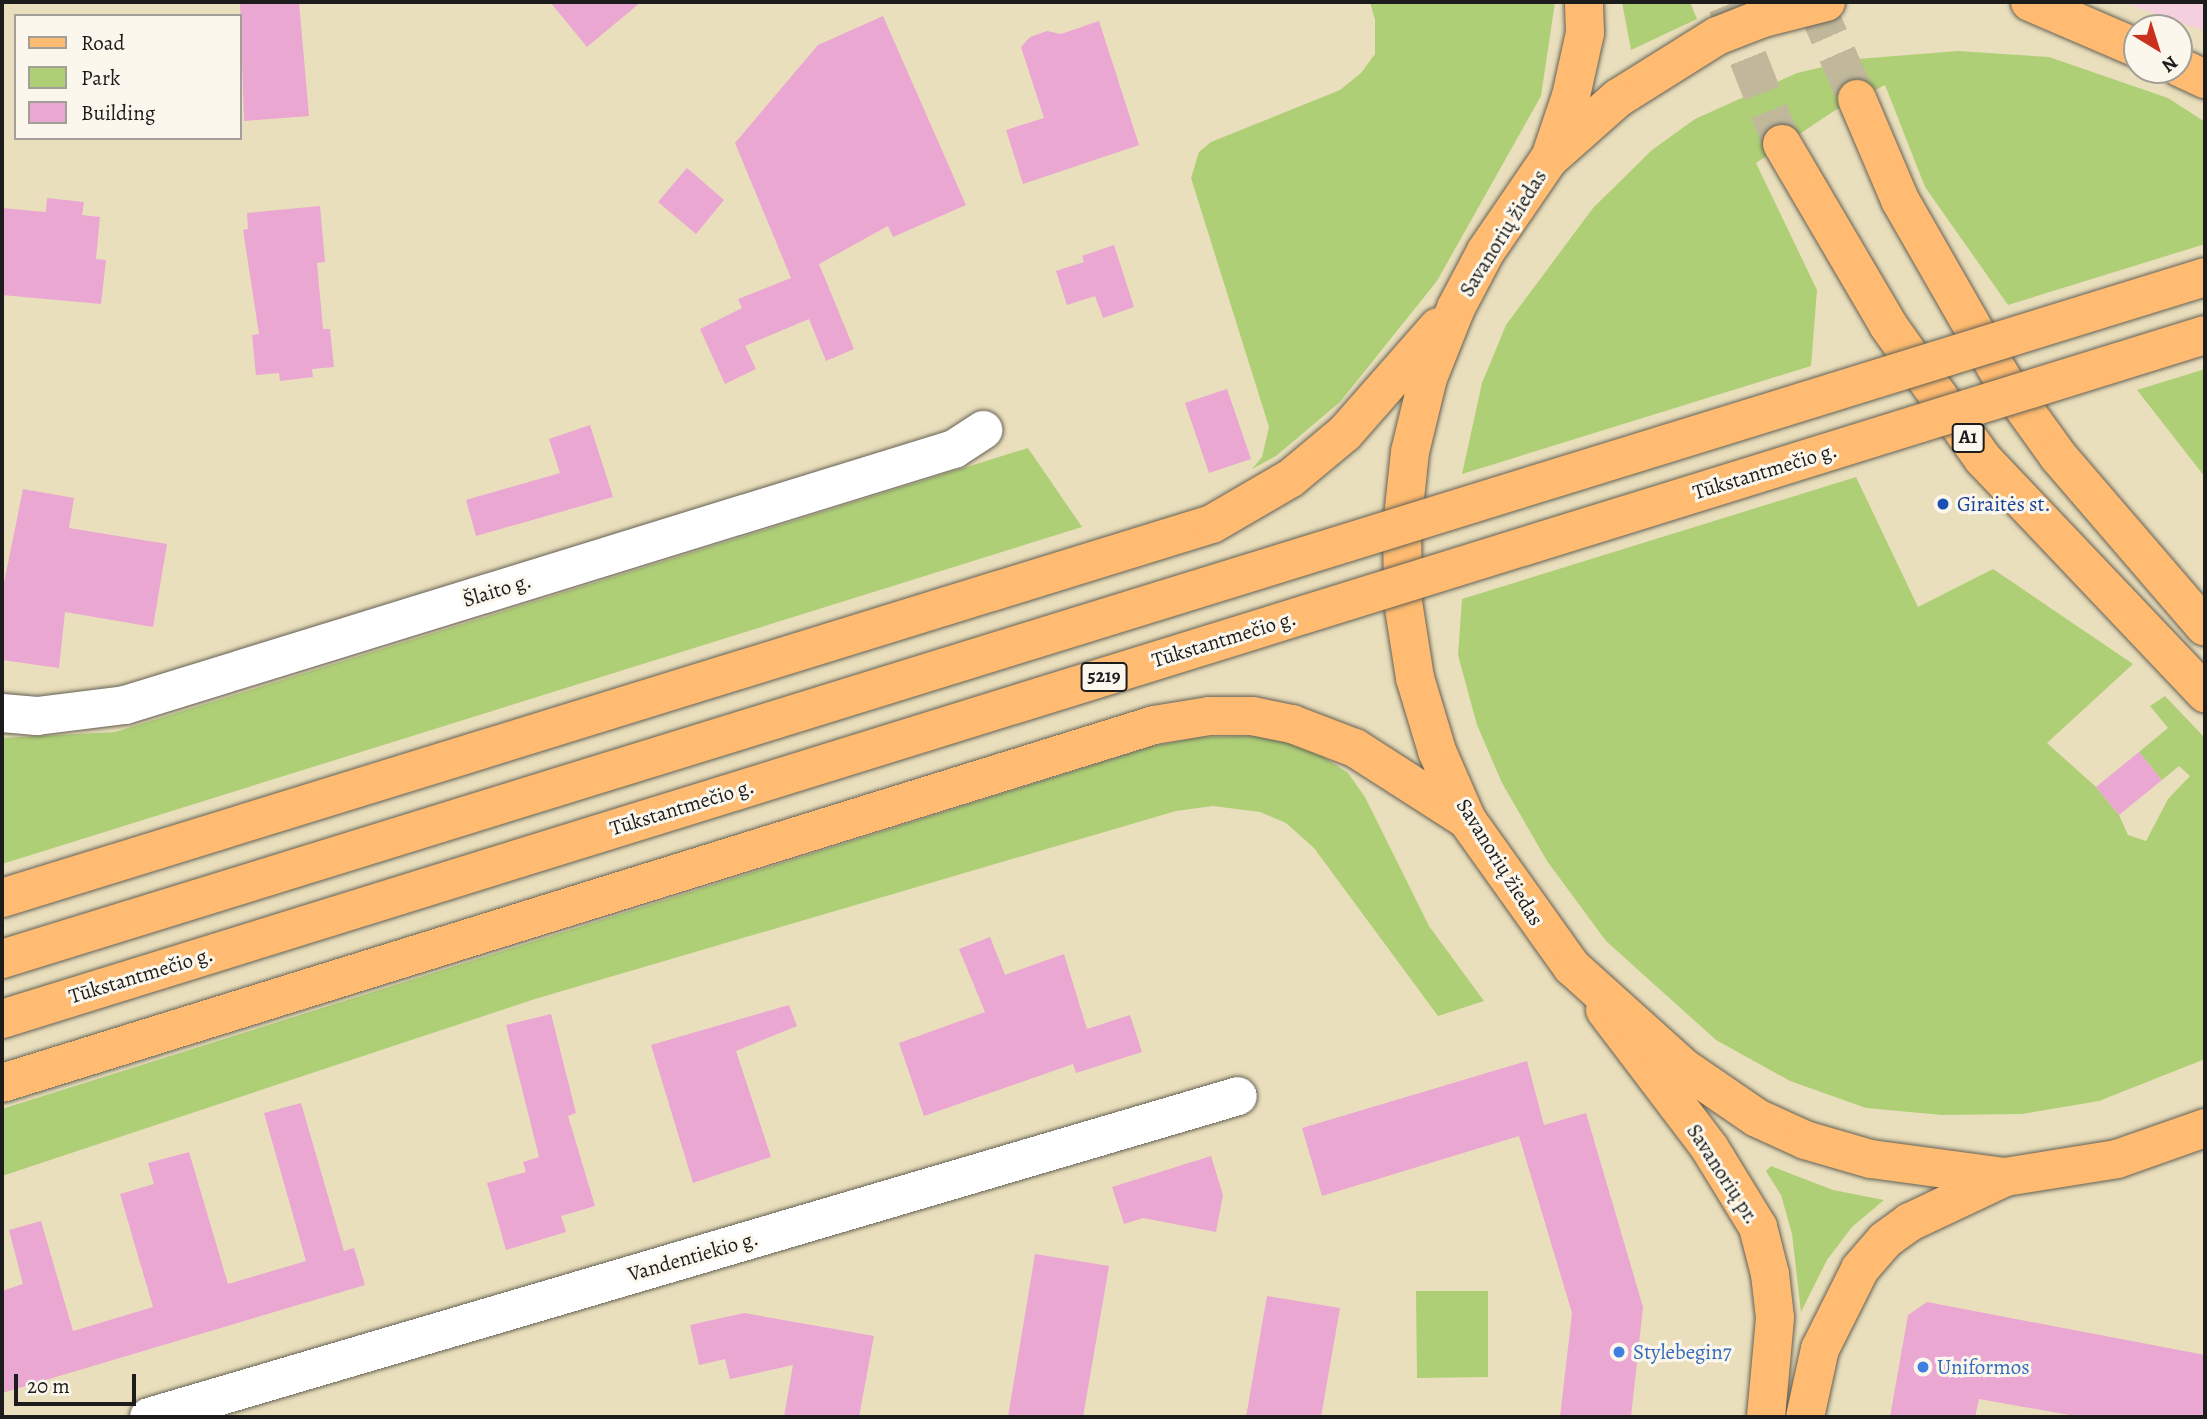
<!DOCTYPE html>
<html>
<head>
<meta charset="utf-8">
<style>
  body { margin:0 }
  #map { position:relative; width:2207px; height:1419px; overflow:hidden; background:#eadfbc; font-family:Alegreya,serif }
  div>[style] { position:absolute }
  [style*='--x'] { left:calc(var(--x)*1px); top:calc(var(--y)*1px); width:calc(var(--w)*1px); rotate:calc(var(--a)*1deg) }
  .built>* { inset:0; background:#f4cfdd }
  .green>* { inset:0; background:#afcf77 }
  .building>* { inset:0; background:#eaa7d2 }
  .highway-tunnel>* { height:38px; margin-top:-19px; transform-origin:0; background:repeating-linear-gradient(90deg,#c1b89c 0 38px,transparent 0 57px) }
  .roads { filter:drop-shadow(0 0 2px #646054) drop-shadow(0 0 2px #646054) }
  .street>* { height:38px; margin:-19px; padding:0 19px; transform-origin:19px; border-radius:19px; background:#fff }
  .primary>* { height:38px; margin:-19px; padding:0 19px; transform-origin:19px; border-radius:19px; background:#febb71 }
  .highway>* { height:38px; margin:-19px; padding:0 19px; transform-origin:19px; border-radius:19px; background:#febb71 }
  .bridges { filter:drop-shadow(0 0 2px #646054) drop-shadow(0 0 2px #646054) }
  .highway-bridge>* { height:38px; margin:-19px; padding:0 19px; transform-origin:19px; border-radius:19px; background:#febb71 }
  .dots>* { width:19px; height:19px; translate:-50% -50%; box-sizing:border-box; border:4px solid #fbf7ec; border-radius:50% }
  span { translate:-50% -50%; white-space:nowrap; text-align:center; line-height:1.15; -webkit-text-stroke:6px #fbf7ec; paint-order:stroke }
  .shield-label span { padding:2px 5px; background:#fbf7ec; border:2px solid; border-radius:5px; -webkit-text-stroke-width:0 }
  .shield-label { font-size:19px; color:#1c1c1c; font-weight:700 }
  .street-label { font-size:21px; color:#1c1c1c }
  .transit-label { font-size:21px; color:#164399 }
  .left { translate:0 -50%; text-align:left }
  .shop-label { font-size:21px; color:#366cbe }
  .frame { position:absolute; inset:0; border:4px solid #1c1c1c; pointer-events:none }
  .legend { position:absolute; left:14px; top:14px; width:228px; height:126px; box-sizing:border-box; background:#fbf7ec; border:2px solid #a29f99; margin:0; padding:9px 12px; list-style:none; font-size:21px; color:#1c1c1c }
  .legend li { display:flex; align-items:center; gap:14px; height:35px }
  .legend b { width:35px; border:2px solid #a29f99 }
  .north { position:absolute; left:2123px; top:14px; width:70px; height:70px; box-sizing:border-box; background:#fbf7ec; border:2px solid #a29f99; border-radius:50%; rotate:142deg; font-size:19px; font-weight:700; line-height:28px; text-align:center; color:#1c1c1c }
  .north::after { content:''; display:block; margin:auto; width:24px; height:32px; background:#c8321e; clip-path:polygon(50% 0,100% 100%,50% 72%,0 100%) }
  .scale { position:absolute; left:14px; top:1374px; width:122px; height:32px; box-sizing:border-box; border:4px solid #1c1c1c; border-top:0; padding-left:9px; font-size:21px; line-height:24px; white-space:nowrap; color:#1c1c1c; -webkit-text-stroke:5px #fbf7ec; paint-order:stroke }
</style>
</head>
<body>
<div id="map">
  <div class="built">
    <i style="clip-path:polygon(2124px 2px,2205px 2px,2205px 31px,2138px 8px)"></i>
  </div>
  <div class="green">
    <i style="clip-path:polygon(1370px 2px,1555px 2px,1541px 96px,1437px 281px,1340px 402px,1276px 456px,1252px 469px,1262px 457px,1269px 427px,1191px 178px,1199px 152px,1211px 142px,1340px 90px,1361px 73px,1375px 54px,1375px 20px)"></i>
    <i style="clip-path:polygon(1622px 2px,1690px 2px,1697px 19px,1631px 50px)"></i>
    <i style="clip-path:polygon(1958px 51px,2049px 57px,2168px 98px,2205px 122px,2205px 244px,2008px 305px,1925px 187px,1885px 85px,1834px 111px,1756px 163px,1817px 290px,1811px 366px,1462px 474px,1482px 383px,1506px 325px,1593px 208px,1652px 150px,1695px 119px,1797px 73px,1857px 59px)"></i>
    <i style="clip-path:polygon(2205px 369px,2205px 477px,2137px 390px)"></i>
    <i style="clip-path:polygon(1028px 448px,1082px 527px,2px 864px,2px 738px,115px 732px)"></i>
    <i style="clip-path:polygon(1856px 477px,1918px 607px,1993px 569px,2133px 664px,2047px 743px,2096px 787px,2119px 815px,2128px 835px,2146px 841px,2168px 799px,2190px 776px,2179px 766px,2162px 780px,2139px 752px,2168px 728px,2150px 706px,2165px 696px,2205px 738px,2205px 1059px,2099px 1101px,2022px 1114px,1942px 1115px,1866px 1108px,1790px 1081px,1716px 1040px,1606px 941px,1547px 861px,1502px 783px,1477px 725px,1458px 655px,1462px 599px)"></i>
    <i style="clip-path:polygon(1257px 736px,1307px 746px,1348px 773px,1365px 797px,1429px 926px,1484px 1001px,1438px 1016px,1314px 848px,1286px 823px,1260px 812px,1213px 806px,1176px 811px,535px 999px,2px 1176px,2px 1109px,1153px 746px,1202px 737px)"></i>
    <i style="clip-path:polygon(1771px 1166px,1833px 1190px,1884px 1200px,1852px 1227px,1827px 1260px,1801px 1312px,1792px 1234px,1781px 1195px,1766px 1171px)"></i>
    <i style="clip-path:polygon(1416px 1291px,1488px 1291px,1488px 1377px,1417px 1378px)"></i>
  </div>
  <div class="building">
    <i style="clip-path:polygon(240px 2px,299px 2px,309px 116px,244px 121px)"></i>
    <i style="clip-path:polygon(550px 2px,641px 2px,587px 47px)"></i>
    <i style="clip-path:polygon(883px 16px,966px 205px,893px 237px,888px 226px,819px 264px,854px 349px,826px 361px,809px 319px,745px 346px,756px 369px,725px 384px,700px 329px,742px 308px,738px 299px,791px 278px,735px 143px,818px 45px)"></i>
    <i style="clip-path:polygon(1099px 21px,1139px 145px,1023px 184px,1006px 130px,1044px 118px,1021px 47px,1030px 37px,1047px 31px,1061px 34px)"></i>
    <i style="clip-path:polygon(687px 168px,724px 200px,696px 234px,658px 202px)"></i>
    <i style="clip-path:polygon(47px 198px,84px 202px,82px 215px,100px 217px,96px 259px,106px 260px,101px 304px,2px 295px,2px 208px,46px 212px)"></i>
    <i style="clip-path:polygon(320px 206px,325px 262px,317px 263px,323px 329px,330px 329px,334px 367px,312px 369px,313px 377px,280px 381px,279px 373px,256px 375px,252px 335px,259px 334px,243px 230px,248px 229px,247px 213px)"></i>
    <i style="clip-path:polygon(1114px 245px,1134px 307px,1103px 318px,1095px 296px,1067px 305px,1056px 271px,1084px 262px,1082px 256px)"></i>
    <i style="clip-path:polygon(1227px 389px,1251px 459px,1209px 473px,1185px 403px)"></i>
    <i style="clip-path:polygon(590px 425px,613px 497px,476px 536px,466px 500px,560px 473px,549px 439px)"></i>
    <i style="clip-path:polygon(23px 489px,74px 498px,69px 528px,167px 544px,153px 627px,65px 612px,59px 668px,2px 660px,2px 593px)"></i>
    <i style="clip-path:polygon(2139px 752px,2162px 780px,2119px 815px,2096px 787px)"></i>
    <i style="clip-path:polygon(990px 937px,1005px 975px,1064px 954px,1087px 1029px,1130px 1015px,1142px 1052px,1076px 1073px,1073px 1064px,924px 1116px,899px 1043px,985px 1012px,959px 949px)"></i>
    <i style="clip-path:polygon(789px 1005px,797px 1026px,736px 1051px,771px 1157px,693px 1183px,651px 1045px)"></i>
    <i style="clip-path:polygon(551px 1014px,576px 1113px,568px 1116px,595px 1206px,561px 1216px,566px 1232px,506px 1250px,487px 1183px,526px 1172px,523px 1162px,539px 1157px,506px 1025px)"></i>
    <i style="clip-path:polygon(1527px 1061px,1544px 1125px,1586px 1113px,1643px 1307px,1631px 1417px,1560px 1417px,1572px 1313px,1519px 1136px,1322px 1196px,1302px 1128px)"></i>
    <i style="clip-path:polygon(301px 1103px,344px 1251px,354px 1248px,365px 1285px,2px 1393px,2px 1291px,23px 1284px,9px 1230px,41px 1221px,73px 1331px,153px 1307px,120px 1194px,154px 1184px,148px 1163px,189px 1152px,228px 1284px,306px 1261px,264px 1113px)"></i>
    <i style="clip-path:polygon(1211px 1156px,1223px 1195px,1216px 1232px,1143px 1218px,1124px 1224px,1112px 1187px)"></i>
    <i style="clip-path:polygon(1035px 1254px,1109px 1266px,1083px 1417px,1008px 1417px)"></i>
    <i style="clip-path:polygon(1267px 1296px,1340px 1308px,1321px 1417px,1246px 1417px)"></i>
    <i style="clip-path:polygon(1927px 1302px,2205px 1355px,2205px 1417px,2081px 1417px,1979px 1399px,1975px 1417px,1890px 1417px,1908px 1315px)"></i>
    <i style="clip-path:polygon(744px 1313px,874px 1336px,859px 1417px,784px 1417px,793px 1365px,730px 1379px,725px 1359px,699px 1365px,690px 1325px)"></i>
  </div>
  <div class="highway-tunnel">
    <i style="--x:1814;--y:2;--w:106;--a:66.1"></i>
    <i style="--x:1727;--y:5;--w:149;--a:68.4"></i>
  </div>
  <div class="roads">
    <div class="street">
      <i style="--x:2;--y:713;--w:35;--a:5"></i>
      <i style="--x:37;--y:716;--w:89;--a:-7.1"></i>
      <i style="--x:125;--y:705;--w:868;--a:-17.16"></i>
      <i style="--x:954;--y:449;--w:35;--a:-33"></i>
      <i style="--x:149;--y:1417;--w:1135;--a:-16.42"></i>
    </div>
    <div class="primary">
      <i style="--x:1605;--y:1010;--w:172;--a:52.8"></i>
      <i style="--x:1709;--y:1147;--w:94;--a:58.5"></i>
      <i style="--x:1758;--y:1227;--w:49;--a:75.7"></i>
      <i style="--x:1770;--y:1274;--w:44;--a:83.5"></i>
      <i style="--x:1775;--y:1318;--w:99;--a:95.2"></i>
      <i style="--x:1805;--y:1417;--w:70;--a:-77.6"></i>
      <i style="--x:1820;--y:1349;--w:89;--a:-63.4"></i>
      <i style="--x:1860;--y:1269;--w:38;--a:-49"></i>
      <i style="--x:1885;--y:1240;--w:31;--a:-36"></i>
      <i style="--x:1910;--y:1222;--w:105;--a:-25.3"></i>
    </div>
    <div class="highway">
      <i style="--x:1826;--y:2;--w:65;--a:165.7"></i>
      <i style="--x:1763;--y:18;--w:49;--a:158.6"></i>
      <i style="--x:1717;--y:36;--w:117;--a:147.9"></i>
      <i style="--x:1618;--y:98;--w:92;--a:138.5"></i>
      <i style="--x:1549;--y:159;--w:112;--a:124.4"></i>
      <i style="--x:1486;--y:251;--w:64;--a:117.8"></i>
      <i style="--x:1456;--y:308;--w:75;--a:111.8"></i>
      <i style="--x:1428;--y:378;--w:76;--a:103.7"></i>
      <i style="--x:1410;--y:452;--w:75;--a:96.1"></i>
      <i style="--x:1402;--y:527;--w:75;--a:89.2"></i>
      <i style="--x:1403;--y:602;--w:77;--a:81"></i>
      <i style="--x:1415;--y:678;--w:76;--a:73.2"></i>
      <i style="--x:1437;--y:751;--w:75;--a:66.5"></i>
      <i style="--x:1467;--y:820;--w:181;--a:54.5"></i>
      <i style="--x:1572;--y:967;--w:151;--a:42"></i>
      <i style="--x:1684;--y:1068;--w:88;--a:34.4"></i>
      <i style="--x:1757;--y:1118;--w:53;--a:24.6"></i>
      <i style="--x:1805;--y:1140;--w:69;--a:16.1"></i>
      <i style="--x:1871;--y:1159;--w:135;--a:7.7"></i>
      <i style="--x:2005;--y:1177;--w:113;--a:-9.1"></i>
      <i style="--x:2117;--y:1159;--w:93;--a:-19.4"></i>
      <i style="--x:2030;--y:2;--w:116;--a:23.3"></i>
      <i style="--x:2179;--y:67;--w:29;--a:25"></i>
      <i style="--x:1857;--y:99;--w:110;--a:66.9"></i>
      <i style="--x:1900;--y:200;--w:205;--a:60.2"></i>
      <i style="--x:2002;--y:378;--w:96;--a:54.3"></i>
      <i style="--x:2058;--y:456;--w:225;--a:49.3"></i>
      <i style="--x:1782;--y:144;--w:210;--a:59.6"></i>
      <i style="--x:1888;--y:325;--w:164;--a:54.7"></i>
      <i style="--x:1983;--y:459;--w:323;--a:46.5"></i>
      <i style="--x:1552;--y:152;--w:59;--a:-71.3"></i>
      <i style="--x:1571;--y:96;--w:65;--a:-77.5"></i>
      <i style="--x:1585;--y:33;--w:31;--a:-92"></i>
      <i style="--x:2;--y:898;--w:1266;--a:-17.18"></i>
      <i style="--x:1212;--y:524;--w:91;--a:-30.2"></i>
      <i style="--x:1291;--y:478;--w:70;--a:-39.8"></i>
      <i style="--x:1345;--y:433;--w:141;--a:-48.7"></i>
      <i style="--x:2;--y:1083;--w:1206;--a:-17.26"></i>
      <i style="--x:1154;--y:725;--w:56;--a:-9.3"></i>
      <i style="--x:1209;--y:716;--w:43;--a:0"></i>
      <i style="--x:1252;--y:716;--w:41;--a:11.3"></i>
      <i style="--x:1292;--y:724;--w:67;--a:20.9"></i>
      <i style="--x:1355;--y:748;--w:133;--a:32.7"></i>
    </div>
  </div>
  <div class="bridges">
    <div class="highway-bridge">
      <i style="--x:2;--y:959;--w:2306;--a:-17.2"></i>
      <i style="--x:2;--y:1019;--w:2307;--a:-17.25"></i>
    </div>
  </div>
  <div class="dots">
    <i style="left:1943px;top:504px;background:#1a4fb4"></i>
    <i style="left:1619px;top:1352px;background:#3f7fe0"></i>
    <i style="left:1923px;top:1367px;background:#3f7fe0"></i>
  </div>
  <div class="shield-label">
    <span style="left:1968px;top:438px">A1</span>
    <span style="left:1104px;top:677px">5219</span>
  </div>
  <div class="street-label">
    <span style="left:1503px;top:233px;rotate:-58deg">Savanorių žiedas</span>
    <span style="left:1765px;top:471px;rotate:-17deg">Tūkstantmečio g.</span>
    <span style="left:497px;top:590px;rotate:-17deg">Šlaito g.</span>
    <span style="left:1224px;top:639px;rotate:-17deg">Tūkstantmečio g.</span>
    <span style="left:682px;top:807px;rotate:-17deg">Tūkstantmečio g.</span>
    <span style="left:1500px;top:862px;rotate:58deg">Savanorių žiedas</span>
    <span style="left:141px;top:975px;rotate:-17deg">Tūkstantmečio g.</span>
    <span style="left:1723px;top:1174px;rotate:57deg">Savanorių pr.</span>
    <span style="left:693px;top:1256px;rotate:-16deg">Vandentiekio g.</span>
  </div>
  <div class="transit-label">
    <span class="left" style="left:1957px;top:504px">Giraitės st.</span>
  </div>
  <div class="shop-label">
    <span class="left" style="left:1633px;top:1352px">Stylebegin7</span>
    <span class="left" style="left:1937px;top:1367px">Uniformos</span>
  </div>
  <div class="frame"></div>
  <ul class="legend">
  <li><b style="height:9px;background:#febb71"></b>Road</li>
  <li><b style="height:19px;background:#afcf77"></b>Park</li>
  <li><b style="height:19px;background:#eaa7d2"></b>Building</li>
  </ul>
  <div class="north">N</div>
  <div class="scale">20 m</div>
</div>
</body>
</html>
